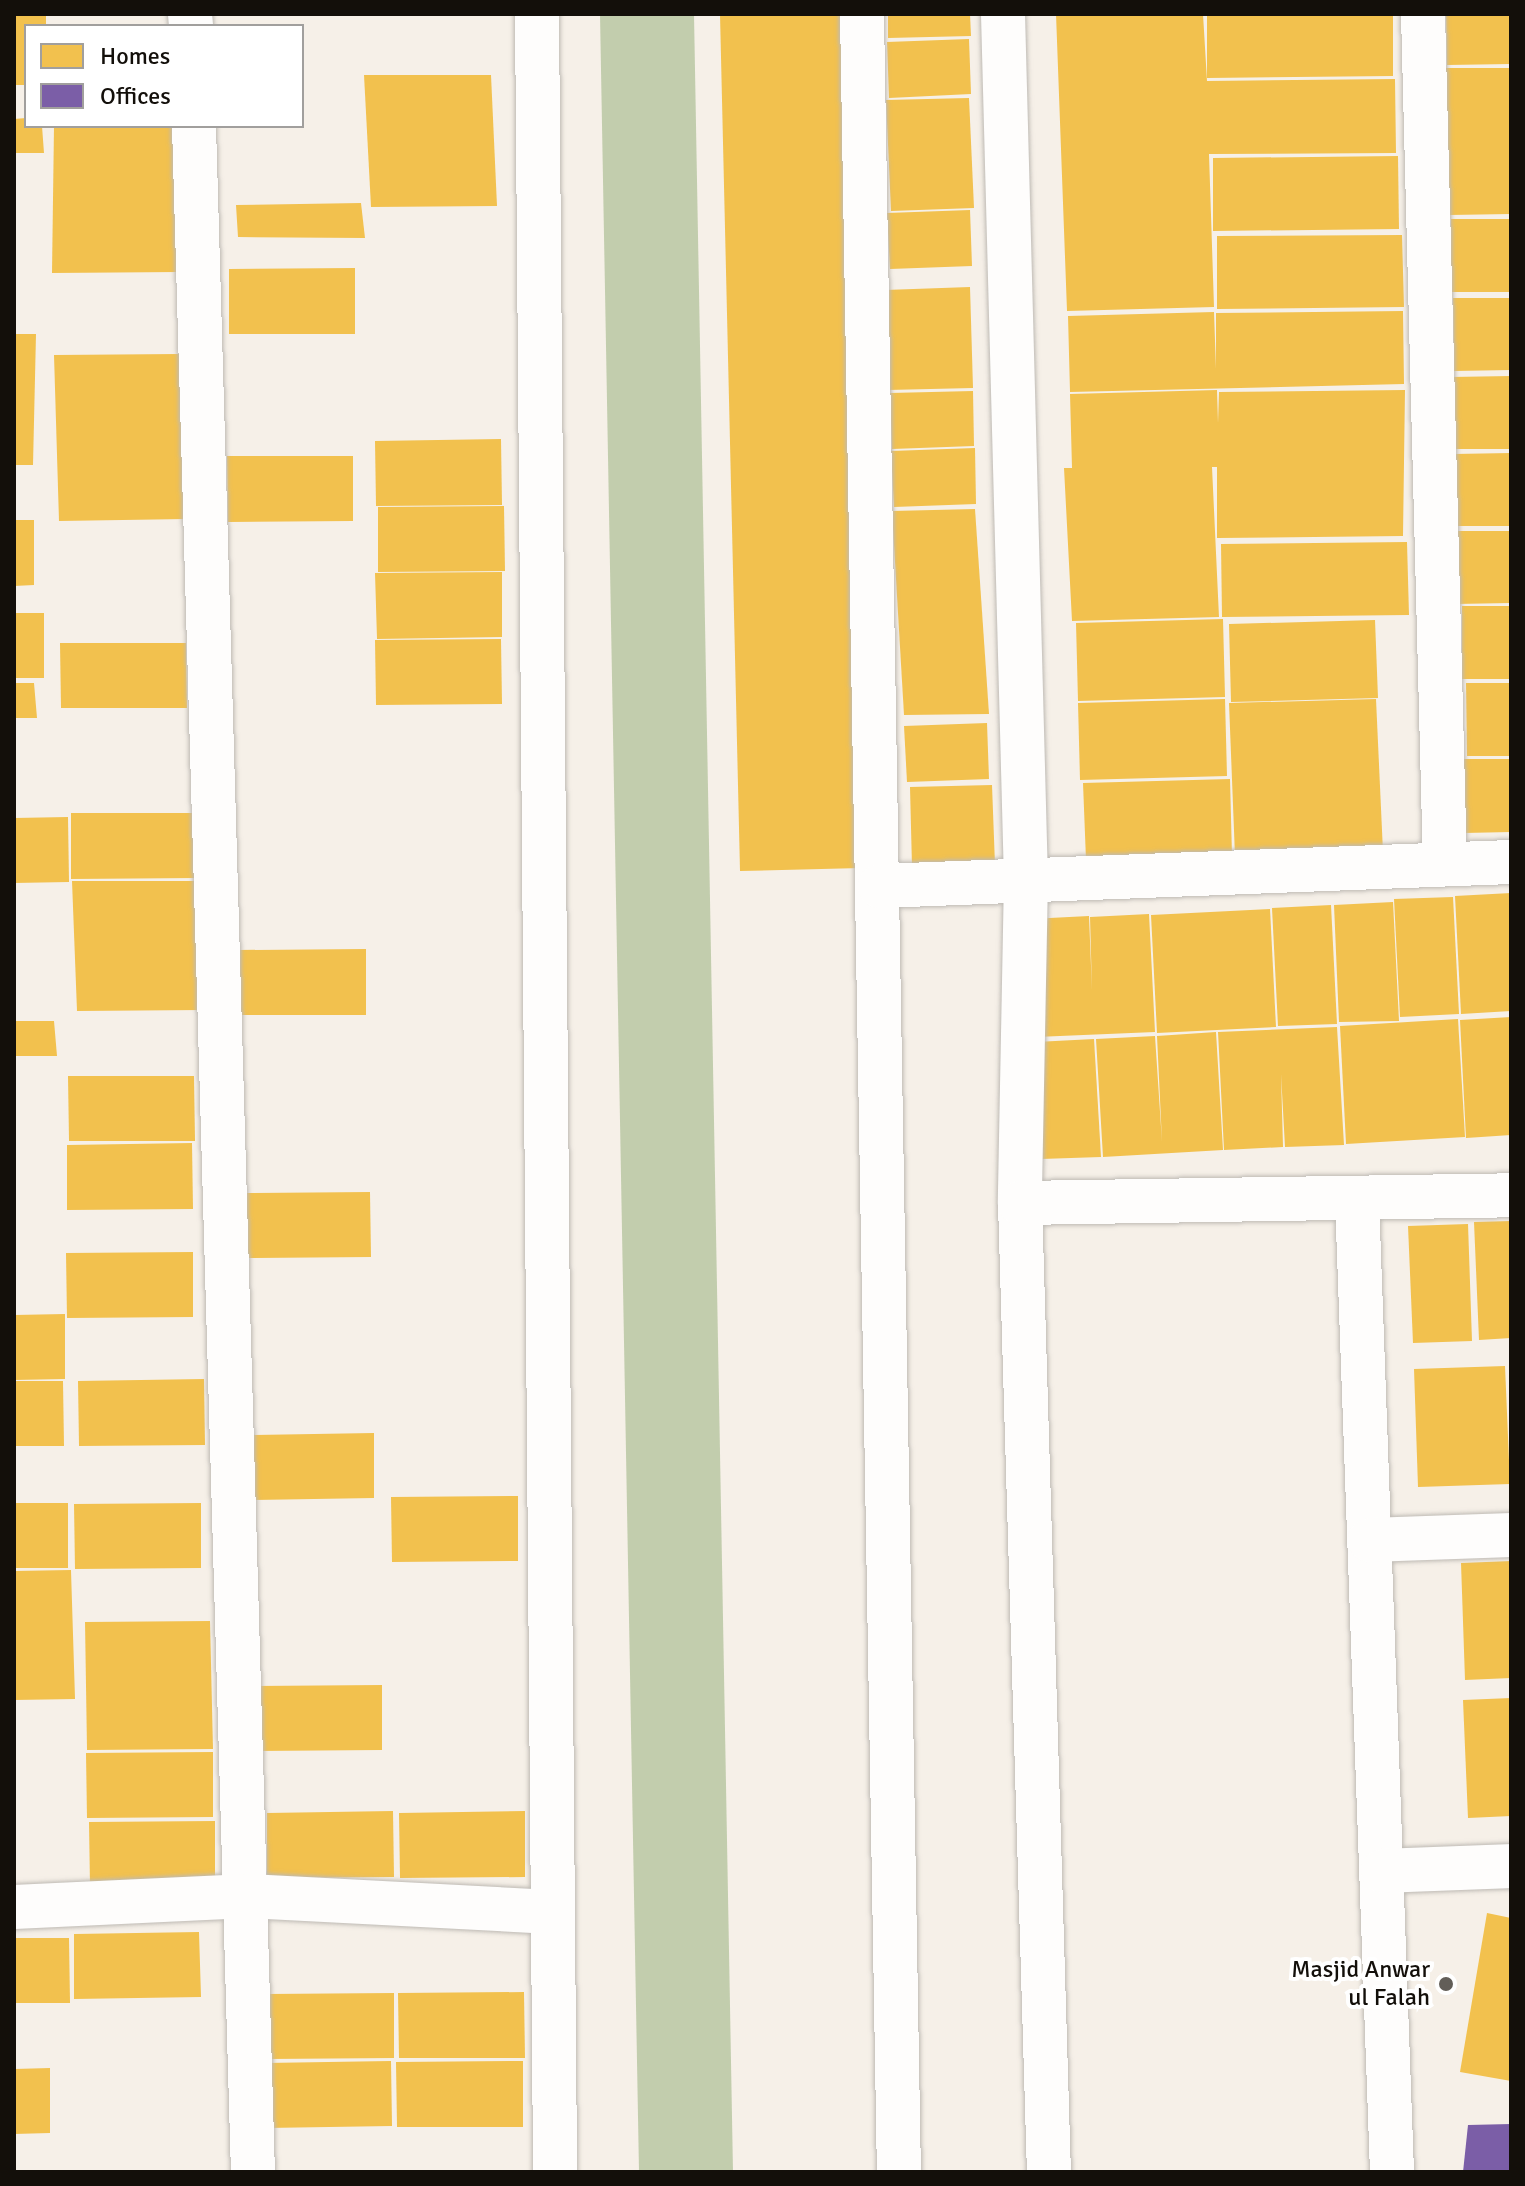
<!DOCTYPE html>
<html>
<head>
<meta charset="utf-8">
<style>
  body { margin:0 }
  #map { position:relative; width:1525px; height:2186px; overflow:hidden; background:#f6f0e8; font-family:Signika,sans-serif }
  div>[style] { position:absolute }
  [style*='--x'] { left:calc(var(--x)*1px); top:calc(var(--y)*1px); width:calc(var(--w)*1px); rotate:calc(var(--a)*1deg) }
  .water>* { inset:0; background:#c2cdad }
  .homes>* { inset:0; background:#f2c14e }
  .offices>* { inset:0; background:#7b5ea7 }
  .roads { filter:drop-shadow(0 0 2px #bebab4) drop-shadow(0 0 2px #bebab4) }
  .street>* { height:44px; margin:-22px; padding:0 22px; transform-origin:22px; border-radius:22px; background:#fefdfc }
  .dots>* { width:22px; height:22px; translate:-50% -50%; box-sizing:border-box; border:4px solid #fff; border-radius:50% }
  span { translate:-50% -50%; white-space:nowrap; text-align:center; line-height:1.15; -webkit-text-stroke:8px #fff; paint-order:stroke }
  .poi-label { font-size:24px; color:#130f0a }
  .right { translate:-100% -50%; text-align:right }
  .frame { position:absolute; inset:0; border:16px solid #130f0a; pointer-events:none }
  .legend { position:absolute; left:24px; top:24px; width:280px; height:104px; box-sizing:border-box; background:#fff; border:2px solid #a19f9d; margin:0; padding:10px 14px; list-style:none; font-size:24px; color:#130f0a }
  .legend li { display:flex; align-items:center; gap:16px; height:40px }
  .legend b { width:40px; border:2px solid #a19f9d }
</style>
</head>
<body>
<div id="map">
  <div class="water">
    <i style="clip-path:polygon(600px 14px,694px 14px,733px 2172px,639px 2172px)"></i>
  </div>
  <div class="homes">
    <i style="clip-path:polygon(14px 14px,46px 14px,46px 26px,26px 26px,26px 85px,14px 85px)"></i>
    <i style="clip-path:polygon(720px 14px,841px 14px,861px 868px,740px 871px)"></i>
    <i style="clip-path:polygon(888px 14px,970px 14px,971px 36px,888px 38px)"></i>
    <i style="clip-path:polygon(1056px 14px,1203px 14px,1207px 81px,1395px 79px,1396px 153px,1209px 154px,1214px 307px,1067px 311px)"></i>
    <i style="clip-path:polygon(1207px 14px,1393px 14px,1393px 76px,1207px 78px)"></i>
    <i style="clip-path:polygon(1446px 14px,1511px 14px,1511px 64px,1447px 65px)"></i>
    <i style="clip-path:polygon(969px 39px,971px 94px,889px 98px,887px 42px)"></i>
    <i style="clip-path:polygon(1446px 68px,1511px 68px,1511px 214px,1449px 215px)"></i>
    <i style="clip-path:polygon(364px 75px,491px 75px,497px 206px,371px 207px)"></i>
    <i style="clip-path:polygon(969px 98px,974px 208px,891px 211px,886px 100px)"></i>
    <i style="clip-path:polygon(26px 118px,26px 126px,42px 126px,44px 153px,14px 153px,14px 119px)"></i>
    <i style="clip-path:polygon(54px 126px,181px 126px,179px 272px,52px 273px)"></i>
    <i style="clip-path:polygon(1398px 156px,1399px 229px,1213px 231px,1213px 158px)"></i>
    <i style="clip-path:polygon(361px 203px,365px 238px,238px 237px,236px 205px)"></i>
    <i style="clip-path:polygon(970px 210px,972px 266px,890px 269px,887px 213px)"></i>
    <i style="clip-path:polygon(1451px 219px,1511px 219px,1511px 292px,1451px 292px)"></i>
    <i style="clip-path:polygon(1402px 235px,1404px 307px,1217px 309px,1217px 236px)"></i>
    <i style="clip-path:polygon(355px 268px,355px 334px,229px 334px,229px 269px)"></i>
    <i style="clip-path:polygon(970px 287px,973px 388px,888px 390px,885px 290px)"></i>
    <i style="clip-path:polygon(1453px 298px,1511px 298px,1511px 370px,1454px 371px)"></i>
    <i style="clip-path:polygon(1403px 311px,1404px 384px,1070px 392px,1068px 316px,1214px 312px,1216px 369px,1216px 313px)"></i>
    <i style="clip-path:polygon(14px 334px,36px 334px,33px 465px,14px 465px)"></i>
    <i style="clip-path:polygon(179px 354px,186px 519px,59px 521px,54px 355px)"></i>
    <i style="clip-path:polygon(1511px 376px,1511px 449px,1451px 449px,1451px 377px)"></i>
    <i style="clip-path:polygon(1217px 390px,1218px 423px,1219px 392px,1405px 390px,1403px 536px,1217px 538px,1217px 467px,1212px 467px,1219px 617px,1072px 621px,1064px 468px,1072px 468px,1070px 394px)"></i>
    <i style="clip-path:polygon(973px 391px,974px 446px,892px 449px,890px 393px)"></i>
    <i style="clip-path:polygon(501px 439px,502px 505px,376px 506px,375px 441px)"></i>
    <i style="clip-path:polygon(975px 448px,976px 504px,894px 507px,891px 451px)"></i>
    <i style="clip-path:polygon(1511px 453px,1511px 526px,1455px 526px,1454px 454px)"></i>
    <i style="clip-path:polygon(227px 456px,353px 456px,353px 521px,228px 522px)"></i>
    <i style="clip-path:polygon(504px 506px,505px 571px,378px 572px,378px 507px)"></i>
    <i style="clip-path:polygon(975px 509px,989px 714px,904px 715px,892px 511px)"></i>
    <i style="clip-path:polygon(14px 520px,34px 520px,34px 585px,14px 586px)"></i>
    <i style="clip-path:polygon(1455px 531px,1511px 531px,1511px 603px,1455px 604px)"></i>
    <i style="clip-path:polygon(1407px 542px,1409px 615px,1222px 617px,1221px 544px)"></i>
    <i style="clip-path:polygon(502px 572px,502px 637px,377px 639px,375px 573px)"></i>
    <i style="clip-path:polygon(1462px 606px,1511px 606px,1511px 679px,1462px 679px)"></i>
    <i style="clip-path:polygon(14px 613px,44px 613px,44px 678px,14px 678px)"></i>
    <i style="clip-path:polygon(1223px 619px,1225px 697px,1078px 701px,1076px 623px)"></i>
    <i style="clip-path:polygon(1375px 620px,1378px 698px,1231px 702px,1229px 624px)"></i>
    <i style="clip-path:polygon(501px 639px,502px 704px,376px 705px,375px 640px)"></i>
    <i style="clip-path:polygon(60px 643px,186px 643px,187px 708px,61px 708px)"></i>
    <i style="clip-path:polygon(14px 683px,34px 683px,37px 718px,14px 718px)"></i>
    <i style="clip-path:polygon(1466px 683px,1511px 683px,1511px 756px,1467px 756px)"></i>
    <i style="clip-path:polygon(1225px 699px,1227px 776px,1080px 780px,1078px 703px)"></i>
    <i style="clip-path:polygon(1376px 699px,1383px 852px,1235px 856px,1229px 703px)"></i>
    <i style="clip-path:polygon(987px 723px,989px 779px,907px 782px,904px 726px)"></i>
    <i style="clip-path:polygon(1463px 759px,1511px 759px,1511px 832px,1464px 833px)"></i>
    <i style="clip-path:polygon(1230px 779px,1232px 856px,1086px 860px,1083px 783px)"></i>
    <i style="clip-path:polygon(992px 785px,995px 865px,912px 867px,910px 787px)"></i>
    <i style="clip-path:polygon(71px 813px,196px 813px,197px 878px,71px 879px)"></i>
    <i style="clip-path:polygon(68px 817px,69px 882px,14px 883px,14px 818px)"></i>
    <i style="clip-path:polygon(72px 881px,197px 881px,203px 1010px,77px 1011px)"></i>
    <i style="clip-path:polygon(1511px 893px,1511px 1011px,1461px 1014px,1455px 896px)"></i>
    <i style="clip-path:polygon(1453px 897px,1459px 1014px,1400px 1017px,1394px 899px)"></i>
    <i style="clip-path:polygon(1393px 902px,1399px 1021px,1339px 1022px,1334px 905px)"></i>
    <i style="clip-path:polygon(1331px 905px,1337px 1024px,1278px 1026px,1272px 908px)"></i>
    <i style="clip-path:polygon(1270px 909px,1276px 1027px,1157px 1033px,1151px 915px)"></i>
    <i style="clip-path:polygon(1149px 914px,1155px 1032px,1036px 1037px,1030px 919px,1089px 916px,1092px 991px,1090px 917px)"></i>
    <i style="clip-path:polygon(366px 949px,366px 1015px,241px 1015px,239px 950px)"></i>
    <i style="clip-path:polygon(1511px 1017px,1511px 1135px,1466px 1138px,1460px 1020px)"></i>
    <i style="clip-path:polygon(1458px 1019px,1465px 1137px,1346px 1144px,1340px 1026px)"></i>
    <i style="clip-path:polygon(14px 1021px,54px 1021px,57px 1056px,14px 1056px)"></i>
    <i style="clip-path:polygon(1337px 1027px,1344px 1145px,1285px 1147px,1281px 1074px,1283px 1147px,1224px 1150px,1218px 1032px)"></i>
    <i style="clip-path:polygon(1216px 1032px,1223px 1150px,1103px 1157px,1096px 1039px,1155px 1036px,1162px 1142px,1157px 1036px)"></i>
    <i style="clip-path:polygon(1094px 1039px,1101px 1157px,1041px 1159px,1036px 1042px)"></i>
    <i style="clip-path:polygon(68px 1076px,194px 1076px,195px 1141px,69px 1141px)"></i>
    <i style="clip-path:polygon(192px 1143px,193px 1209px,67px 1210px,67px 1145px)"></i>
    <i style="clip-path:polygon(370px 1192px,371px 1257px,245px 1258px,244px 1193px)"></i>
    <i style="clip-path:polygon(1511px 1221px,1511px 1338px,1479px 1340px,1474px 1222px)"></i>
    <i style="clip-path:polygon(1468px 1224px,1472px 1341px,1413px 1343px,1408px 1226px)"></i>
    <i style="clip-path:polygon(193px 1252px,193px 1317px,67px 1318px,66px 1253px)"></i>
    <i style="clip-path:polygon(65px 1314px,65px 1379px,14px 1380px,14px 1315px)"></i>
    <i style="clip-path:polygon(1505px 1366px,1510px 1484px,1418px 1487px,1414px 1369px)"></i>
    <i style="clip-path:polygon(204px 1379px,205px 1445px,79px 1446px,78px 1381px)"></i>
    <i style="clip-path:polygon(14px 1381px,63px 1381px,64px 1446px,14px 1446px)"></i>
    <i style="clip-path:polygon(374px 1433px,374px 1498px,248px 1500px,247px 1435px)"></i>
    <i style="clip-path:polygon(518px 1496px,518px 1561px,392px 1562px,391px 1497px)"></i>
    <i style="clip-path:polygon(14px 1503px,68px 1503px,68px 1568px,14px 1568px)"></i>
    <i style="clip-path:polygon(201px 1503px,201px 1568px,75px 1569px,74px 1504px)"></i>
    <i style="clip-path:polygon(1511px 1561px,1511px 1678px,1465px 1680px,1461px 1563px)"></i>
    <i style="clip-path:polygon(71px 1570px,75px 1699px,14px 1700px,14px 1571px)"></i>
    <i style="clip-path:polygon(210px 1621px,213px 1749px,87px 1750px,85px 1622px)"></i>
    <i style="clip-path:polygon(382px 1685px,382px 1750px,255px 1751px,255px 1686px)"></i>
    <i style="clip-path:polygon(1511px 1698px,1511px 1816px,1468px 1818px,1463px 1700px)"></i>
    <i style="clip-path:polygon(213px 1752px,213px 1817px,87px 1818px,86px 1753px)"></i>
    <i style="clip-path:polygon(393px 1811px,394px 1877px,267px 1878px,267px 1813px)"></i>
    <i style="clip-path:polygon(525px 1811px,525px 1877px,400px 1878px,399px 1813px)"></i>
    <i style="clip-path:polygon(215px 1821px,215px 1886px,90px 1887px,89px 1822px)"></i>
    <i style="clip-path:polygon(1487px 1913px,1511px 1918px,1511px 2081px,1460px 2072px)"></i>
    <i style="clip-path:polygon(199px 1932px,201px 1997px,74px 1999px,74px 1934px)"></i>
    <i style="clip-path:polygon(14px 1938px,69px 1938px,70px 2003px,14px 2003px)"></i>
    <i style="clip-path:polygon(524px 1992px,525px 2058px,399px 2058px,398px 1993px)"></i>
    <i style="clip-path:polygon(394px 1993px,394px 2058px,269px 2059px,267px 1994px)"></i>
    <i style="clip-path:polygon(391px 2061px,392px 2126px,266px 2128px,265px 2063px)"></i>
    <i style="clip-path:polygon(523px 2061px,523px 2127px,397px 2127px,396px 2062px)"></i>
    <i style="clip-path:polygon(50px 2068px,50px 2133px,14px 2134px,14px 2069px)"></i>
  </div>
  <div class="offices">
    <i style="clip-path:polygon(1511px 2124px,1511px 2172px,1463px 2172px,1468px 2125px)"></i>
  </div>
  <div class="roads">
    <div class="street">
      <i style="--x:190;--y:14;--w:12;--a:85"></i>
      <i style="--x:537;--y:14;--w:2158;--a:89.52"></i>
      <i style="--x:862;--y:14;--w:2158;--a:89.02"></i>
      <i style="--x:1003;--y:14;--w:864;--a:88.48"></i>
      <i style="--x:1026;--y:878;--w:325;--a:91.1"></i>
      <i style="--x:1020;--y:1203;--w:969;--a:88.29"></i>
      <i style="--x:1423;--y:14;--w:850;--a:88.52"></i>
      <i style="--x:194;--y:126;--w:2047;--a:88.35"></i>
      <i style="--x:880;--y:886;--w:631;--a:-2.18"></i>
      <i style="--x:1357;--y:1199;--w:974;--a:87.94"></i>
      <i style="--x:1020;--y:1203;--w:491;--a:-0.9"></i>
      <i style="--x:1370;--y:1540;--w:141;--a:-2"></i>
      <i style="--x:1383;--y:1871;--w:128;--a:-2.2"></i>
      <i style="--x:14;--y:1907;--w:234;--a:-2.7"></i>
      <i style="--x:248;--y:1896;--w:304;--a:3"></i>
    </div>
  </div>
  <div class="dots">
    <i style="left:1446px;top:1984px;background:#625e58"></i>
  </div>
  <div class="poi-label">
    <span class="right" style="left:1430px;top:1984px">Masjid Anwar<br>ul Falah</span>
  </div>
  <div class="frame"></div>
  <ul class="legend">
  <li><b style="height:22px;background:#f2c14e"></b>Homes</li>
  <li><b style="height:22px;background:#7b5ea7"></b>Offices</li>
  </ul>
</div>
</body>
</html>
